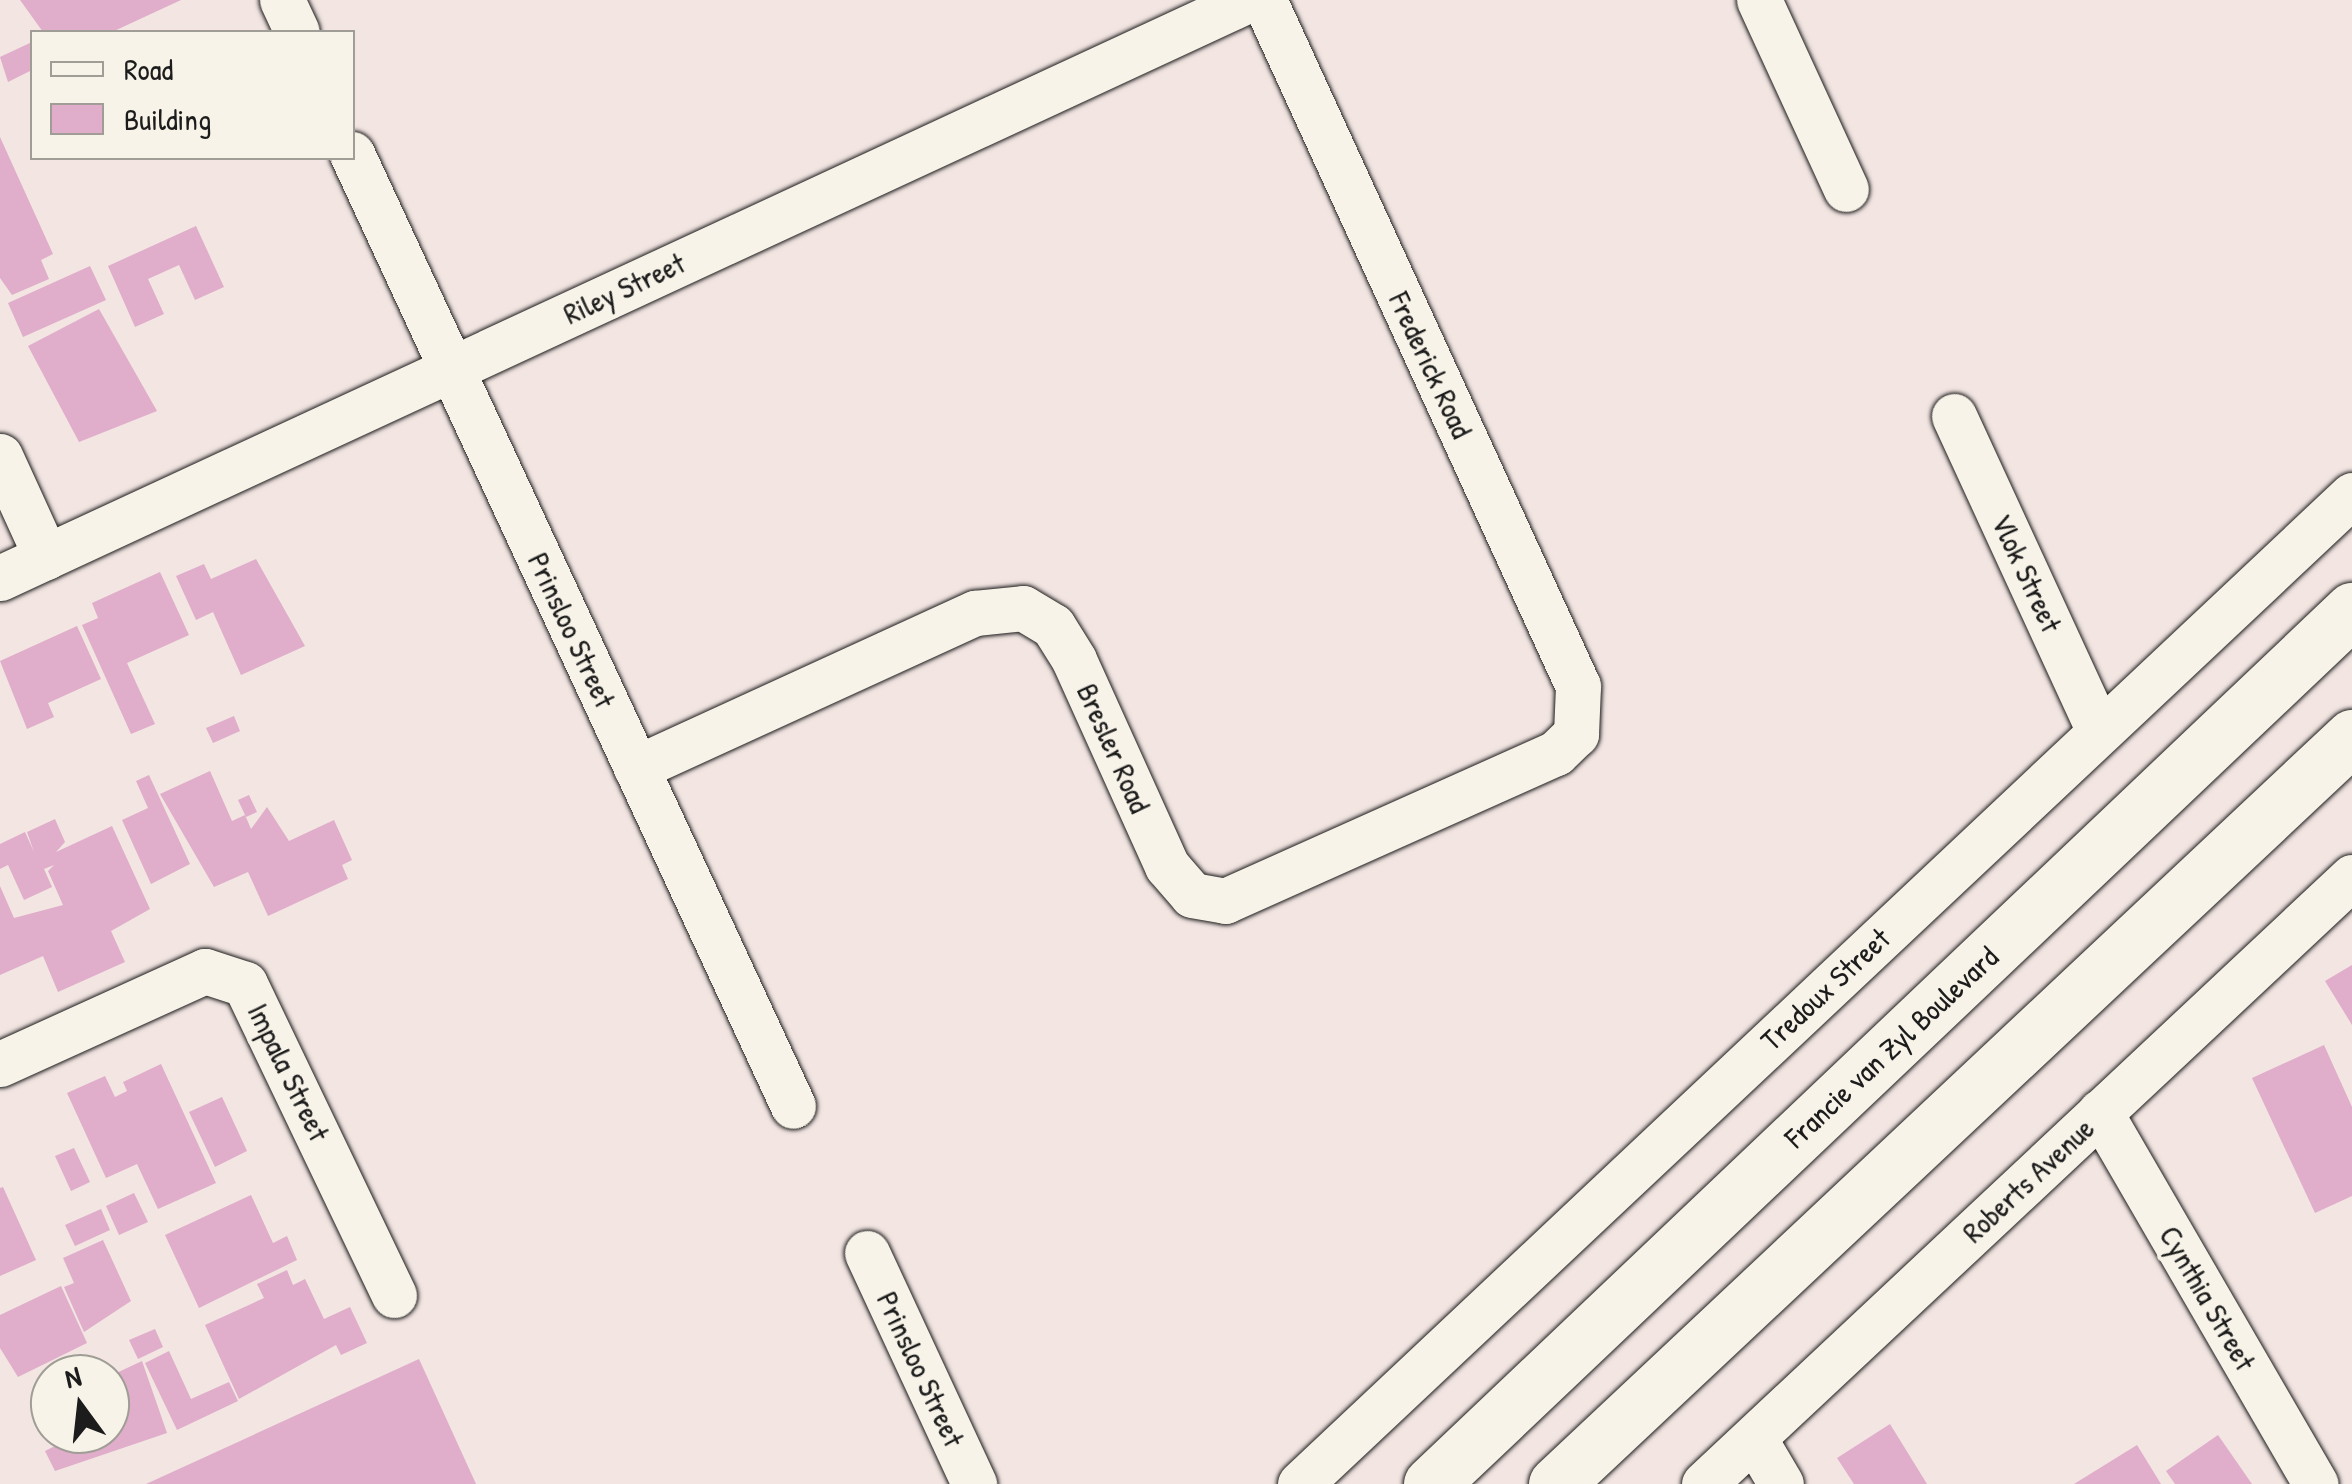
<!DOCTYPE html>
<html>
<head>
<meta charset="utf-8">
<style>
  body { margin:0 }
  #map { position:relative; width:2352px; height:1484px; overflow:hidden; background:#f2e5e2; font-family:"Patrick Hand",sans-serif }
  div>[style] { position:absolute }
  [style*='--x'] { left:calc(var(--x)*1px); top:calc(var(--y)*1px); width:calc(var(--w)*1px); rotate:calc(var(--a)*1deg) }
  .building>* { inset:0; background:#e0adca }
  .roads { filter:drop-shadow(0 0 2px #1c1c1c) drop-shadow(0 0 2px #1c1c1c) }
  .minor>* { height:45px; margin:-22.5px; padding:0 22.5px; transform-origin:22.5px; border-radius:22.5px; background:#f7f3e8 }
  .secondary>* { height:55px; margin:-27.5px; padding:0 27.5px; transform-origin:27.5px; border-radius:27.5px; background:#f7f3e8 }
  span { translate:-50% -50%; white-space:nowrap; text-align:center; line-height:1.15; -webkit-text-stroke:8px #f7f3e8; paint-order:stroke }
  .street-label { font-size:30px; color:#1c1c1c }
  .legend { position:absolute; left:30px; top:30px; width:325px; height:130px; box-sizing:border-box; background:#f7f3e8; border:2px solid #9f9d96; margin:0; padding:12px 18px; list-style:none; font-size:30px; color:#1c1c1c }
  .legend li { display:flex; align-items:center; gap:20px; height:50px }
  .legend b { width:50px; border:2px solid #9f9d96 }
  .north { position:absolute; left:30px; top:1354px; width:100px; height:100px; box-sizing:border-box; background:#f7f3e8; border:2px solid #9f9d96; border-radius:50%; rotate:345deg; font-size:28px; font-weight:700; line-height:40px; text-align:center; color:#1c1c1c }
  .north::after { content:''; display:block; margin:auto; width:35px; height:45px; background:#1c1c1c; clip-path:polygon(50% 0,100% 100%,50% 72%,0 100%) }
</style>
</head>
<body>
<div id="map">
  <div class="building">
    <i style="clip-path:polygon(20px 0,181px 0,112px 32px,43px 32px)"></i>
    <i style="clip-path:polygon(32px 42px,32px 70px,8px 82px,0 57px)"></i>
    <i style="clip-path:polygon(0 137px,53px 254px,41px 260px,49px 279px,12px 295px,0 278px)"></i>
    <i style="clip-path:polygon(196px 226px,224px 287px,195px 300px,179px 265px,148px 279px,164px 314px,135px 327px,108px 266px)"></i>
    <i style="clip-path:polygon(90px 266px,106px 300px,23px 337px,8px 303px)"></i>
    <i style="clip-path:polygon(99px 309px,157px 411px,79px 442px,28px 346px)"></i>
    <i style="clip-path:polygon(256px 559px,305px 646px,241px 675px,213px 612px,196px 620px,176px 576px,204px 564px,211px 579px)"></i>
    <i style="clip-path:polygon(160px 572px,189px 635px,127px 663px,155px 724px,131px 734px,82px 625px,98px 618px,92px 603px)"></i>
    <i style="clip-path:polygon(77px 626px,101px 679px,48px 703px,54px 717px,27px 729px,0 661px)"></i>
    <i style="clip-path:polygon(234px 716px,240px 731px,213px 743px,206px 728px)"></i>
    <i style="clip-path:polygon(210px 771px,232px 821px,245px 815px,251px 829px,267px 807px,289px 841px,334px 820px,352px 860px,342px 865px,348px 879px,268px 916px,248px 872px,214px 887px,160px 794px)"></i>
    <i style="clip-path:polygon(149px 775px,190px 864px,151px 884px,122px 820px,148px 808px,136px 781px)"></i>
    <i style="clip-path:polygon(249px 795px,257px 812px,246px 817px,238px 800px)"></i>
    <i style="clip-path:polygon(55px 819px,65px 842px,56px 852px,112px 826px,150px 909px,111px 931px,125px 962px,58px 992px,43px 956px,0 975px,0 886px,14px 918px,63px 905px,48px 871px,54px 865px,44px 869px,52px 887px,24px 900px,8px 865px,0 869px,0 844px,25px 832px,34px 852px,27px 832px)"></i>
    <i style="clip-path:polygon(2352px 965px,2352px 1025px,2325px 981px)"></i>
    <i style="clip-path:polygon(2324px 1045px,2352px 1107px,2352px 1196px,2315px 1213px,2252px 1078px)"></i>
    <i style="clip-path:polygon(161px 1064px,216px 1183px,158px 1209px,137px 1164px,106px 1178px,67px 1093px,105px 1076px,115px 1097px,127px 1091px,123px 1082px)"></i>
    <i style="clip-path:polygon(222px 1097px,247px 1151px,215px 1167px,189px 1112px)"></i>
    <i style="clip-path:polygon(74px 1148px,90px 1182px,71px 1191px,55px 1156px)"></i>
    <i style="clip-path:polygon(3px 1187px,36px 1260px,0 1276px,0 1188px)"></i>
    <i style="clip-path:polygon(134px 1193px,148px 1222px,119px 1235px,106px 1206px)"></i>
    <i style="clip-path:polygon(251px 1195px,273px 1243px,287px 1236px,297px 1260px,199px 1308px,165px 1235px)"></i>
    <i style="clip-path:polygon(101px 1209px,110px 1230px,75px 1246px,65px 1225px)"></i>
    <i style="clip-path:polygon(103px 1240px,131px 1301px,84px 1332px,64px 1287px,74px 1283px,63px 1258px)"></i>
    <i style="clip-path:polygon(287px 1270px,293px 1285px,305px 1279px,324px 1319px,350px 1307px,367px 1343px,341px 1355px,336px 1345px,239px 1399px,205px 1325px,264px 1298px,257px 1284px)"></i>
    <i style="clip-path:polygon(61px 1286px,87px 1343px,18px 1377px,0 1348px,0 1315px)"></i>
    <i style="clip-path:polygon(155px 1329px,163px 1347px,138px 1359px,129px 1340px)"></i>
    <i style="clip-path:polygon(169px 1351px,191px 1399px,229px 1382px,238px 1401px,177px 1430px,145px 1363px)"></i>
    <i style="clip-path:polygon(419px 1359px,476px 1484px,146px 1484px)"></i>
    <i style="clip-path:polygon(142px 1361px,167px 1433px,55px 1471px,45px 1451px,61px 1443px,57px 1434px,110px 1434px,110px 1376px)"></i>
    <i style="clip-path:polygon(1890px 1424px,1927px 1484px,1854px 1484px,1837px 1458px)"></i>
    <i style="clip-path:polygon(2218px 1435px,2252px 1484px,2175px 1484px,2166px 1471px)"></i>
    <i style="clip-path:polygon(2137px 1445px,2161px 1484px,2074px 1484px)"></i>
  </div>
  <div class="roads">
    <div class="minor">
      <i style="--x:282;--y:0;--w:35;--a:65"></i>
      <i style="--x:1759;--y:0;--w:208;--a:65.3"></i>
      <i style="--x:352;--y:154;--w:1049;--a:65.14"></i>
      <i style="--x:1954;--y:416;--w:347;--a:65.3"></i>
      <i style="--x:0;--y:456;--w:111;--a:65.5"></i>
      <i style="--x:0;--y:578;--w:1375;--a:-24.85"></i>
      <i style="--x:636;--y:768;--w:373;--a:-24.6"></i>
      <i style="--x:975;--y:613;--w:48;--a:-5.9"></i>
      <i style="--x:1023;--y:608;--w:35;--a:31"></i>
      <i style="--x:1053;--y:626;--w:40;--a:58"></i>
      <i style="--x:1074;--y:660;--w:226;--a:65.7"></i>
      <i style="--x:1167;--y:866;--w:38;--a:49"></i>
      <i style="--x:1192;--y:895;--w:34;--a:10"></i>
      <i style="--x:1225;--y:901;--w:363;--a:-24.1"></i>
      <i style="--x:1556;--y:753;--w:28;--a:-44"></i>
      <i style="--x:1576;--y:734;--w:48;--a:-87.6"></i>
      <i style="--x:1578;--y:686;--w:754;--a:-114.59"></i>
      <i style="--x:0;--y:1064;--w:225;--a:-24.4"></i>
      <i style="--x:205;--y:971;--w:42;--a:18"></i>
      <i style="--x:245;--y:984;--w:345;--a:64.4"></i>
      <i style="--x:2100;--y:1112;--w:430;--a:59.9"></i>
      <i style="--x:867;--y:1253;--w:255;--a:65.1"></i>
      <i style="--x:1754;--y:1438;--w:53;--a:59.6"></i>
      <i style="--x:1300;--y:1484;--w:1444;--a:-43.23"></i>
      <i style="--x:1704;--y:1484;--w:888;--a:-43.13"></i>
    </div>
    <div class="secondary">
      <i style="--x:1431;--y:1484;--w:1270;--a:-43.5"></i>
      <i style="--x:1556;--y:1484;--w:1092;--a:-43.18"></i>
    </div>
  </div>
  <div class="street-label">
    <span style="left:624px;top:288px;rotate:-25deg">Riley Street</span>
    <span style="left:1431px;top:365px;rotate:65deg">Frederick Road</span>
    <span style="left:2027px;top:573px;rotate:65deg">Vlok Street</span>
    <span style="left:572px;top:630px;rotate:65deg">Prinsloo Street</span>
    <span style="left:1114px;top:748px;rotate:66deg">Bresler Road</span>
    <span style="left:1825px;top:989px;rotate:-43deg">Tredoux Street</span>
    <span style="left:1891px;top:1047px;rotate:-43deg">Francie van Zyl Boulevard</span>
    <span style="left:289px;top:1072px;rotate:64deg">Impala Street</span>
    <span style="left:2028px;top:1180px;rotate:-43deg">Roberts Avenue</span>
    <span style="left:2208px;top:1298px;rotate:60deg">Cynthia Street</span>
    <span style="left:921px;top:1369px;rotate:65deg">Prinsloo Street</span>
  </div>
  <ul class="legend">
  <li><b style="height:12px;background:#f7f3e8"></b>Road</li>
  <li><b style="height:28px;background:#e0adca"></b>Building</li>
  </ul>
  <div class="north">N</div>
</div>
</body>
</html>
